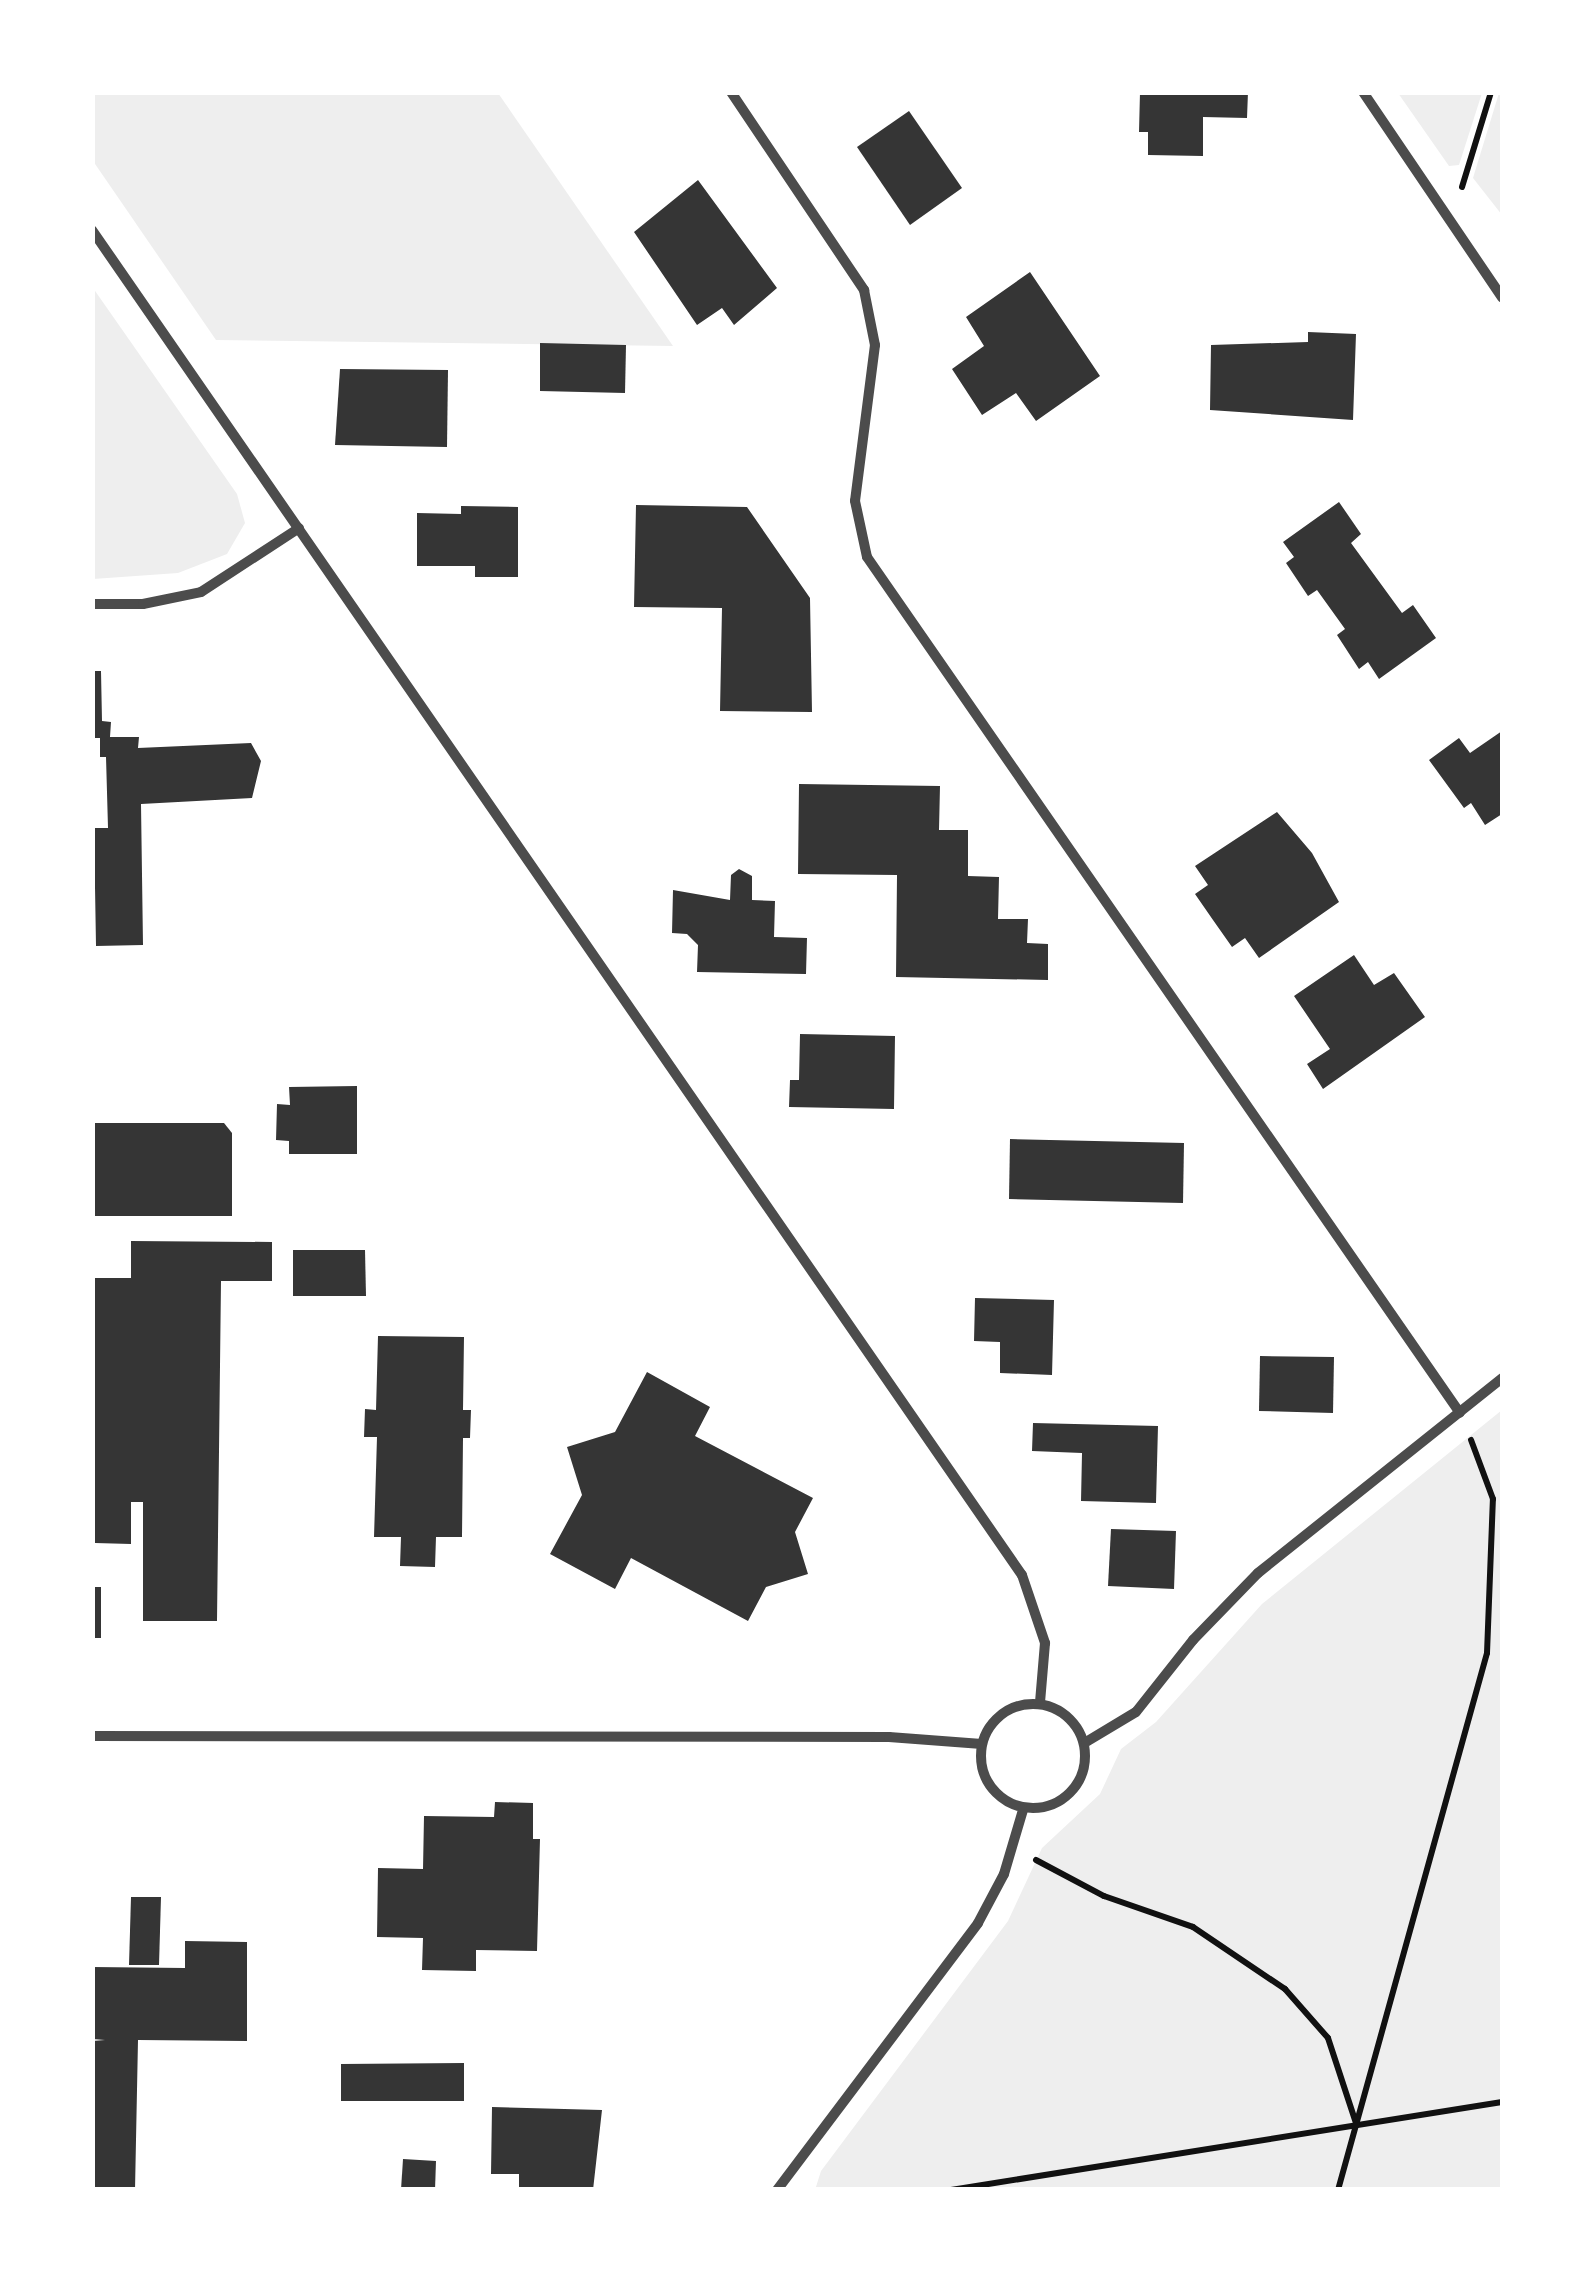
<!DOCTYPE html>
<html>
<head>
<meta charset="utf-8">
<style>
  body { margin:0 }
  #map { position:relative; width:1595px; height:2282px; overflow:hidden; background:#fff; font-family:"Alegreya Sans",sans-serif }
  div>[style] { position:absolute }
  [style*='--x'] { left:calc(var(--x)*1px); top:calc(var(--y)*1px); width:calc(var(--w)*1px); rotate:calc(var(--a)*1deg) }
  .green>* { inset:0; background:#eee }
  .building>* { inset:0; background:#353535 }
  .path>* { height:6px; margin:-3px; padding:0 3px; transform-origin:3px; border-radius:3px; background:#111 }
  .minor>* { height:10px; margin:-5px; padding:0 5px; transform-origin:5px; border-radius:5px; background:#4c4c4c }
  .minor>.ring { margin:-5px; padding:0; box-sizing:content-box; background:none; border:10px solid #4c4c4c; border-radius:50% }
  span { translate:-50% -50%; white-space:nowrap; text-align:center; line-height:1.15; -webkit-text-stroke:9px #fff; paint-order:stroke }
  .frame { position:absolute; inset:0; border:95px solid #fff; pointer-events:none }
</style>
</head>
<body>
<div id="map">
  <div class="green">
    <i style="clip-path:polygon(92px 93px,498px 93px,673px 346px,216px 340px,93px 161px)"></i>
    <i style="clip-path:polygon(1398px 93px,1482px 93px,1459px 165px,1449px 166px)"></i>
    <i style="clip-path:polygon(1499px 93px,1502px 93px,1502px 215px,1473px 178px)"></i>
    <i style="clip-path:polygon(93px 288px,237px 494px,245px 523px,227px 554px,178px 573px,93px 579px)"></i>
    <i style="clip-path:polygon(1502px 1410px,1502px 2189px,815px 2190px,821px 2171px,1008px 1921px,1042px 1848px,1100px 1794px,1121px 1749px,1156px 1722px,1262px 1604px)"></i>
  </div>
  <div class="building">
    <i style="clip-path:polygon(1140px 92px,1248px 92px,1247px 118px,1203px 117px,1203px 156px,1148px 155px,1148px 132px,1139px 132px)"></i>
    <i style="clip-path:polygon(909px 111px,962px 188px,910px 225px,857px 147px)"></i>
    <i style="clip-path:polygon(698px 180px,777px 288px,734px 325px,722px 308px,697px 325px,634px 232px)"></i>
    <i style="clip-path:polygon(1030px 272px,1100px 376px,1036px 421px,1016px 393px,982px 415px,952px 369px,984px 346px,966px 317px)"></i>
    <i style="clip-path:polygon(1308px 332px,1356px 334px,1353px 420px,1210px 410px,1211px 345px,1308px 342px)"></i>
    <i style="clip-path:polygon(540px 343px,626px 345px,625px 393px,540px 391px)"></i>
    <i style="clip-path:polygon(340px 369px,448px 370px,447px 447px,335px 445px)"></i>
    <i style="clip-path:polygon(1339px 502px,1361px 534px,1351px 543px,1402px 613px,1413px 605px,1436px 638px,1379px 679px,1368px 662px,1359px 669px,1337px 635px,1345px 629px,1317px 590px,1308px 596px,1286px 563px,1294px 557px,1283px 542px)"></i>
    <i style="clip-path:polygon(636px 505px,747px 507px,810px 598px,812px 712px,720px 711px,722px 608px,634px 607px)"></i>
    <i style="clip-path:polygon(461px 506px,518px 507px,518px 577px,475px 577px,475px 566px,417px 566px,417px 513px,461px 514px)"></i>
    <i style="clip-path:polygon(92px 671px,101px 671px,102px 721px,111px 722px,110px 737px,139px 737px,138px 748px,251px 743px,261px 761px,252px 798px,141px 804px,143px 945px,96px 946px,94px 828px,108px 828px,106px 757px,100px 757px,100px 738px,92px 738px)"></i>
    <i style="clip-path:polygon(1502px 731px,1502px 814px,1485px 825px,1471px 803px,1464px 808px,1429px 760px,1459px 738px,1470px 753px)"></i>
    <i style="clip-path:polygon(799px 784px,940px 786px,939px 830px,968px 830px,968px 876px,999px 877px,998px 919px,1028px 919px,1027px 943px,1048px 944px,1048px 980px,896px 977px,897px 875px,798px 874px)"></i>
    <i style="clip-path:polygon(1277px 812px,1312px 853px,1339px 902px,1259px 958px,1245px 938px,1232px 947px,1213px 920px,1195px 894px,1208px 885px,1195px 866px)"></i>
    <i style="clip-path:polygon(739px 869px,752px 876px,752px 900px,775px 901px,774px 937px,807px 938px,806px 974px,697px 972px,698px 945px,687px 934px,672px 933px,673px 890px,730px 900px,731px 875px)"></i>
    <i style="clip-path:polygon(1354px 955px,1374px 985px,1394px 973px,1425px 1017px,1323px 1089px,1307px 1064px,1330px 1049px,1294px 996px)"></i>
    <i style="clip-path:polygon(800px 1034px,895px 1036px,894px 1109px,789px 1107px,790px 1080px,799px 1080px)"></i>
    <i style="clip-path:polygon(357px 1086px,357px 1154px,289px 1154px,289px 1141px,276px 1140px,277px 1104px,290px 1105px,289px 1087px)"></i>
    <i style="clip-path:polygon(92px 1123px,224px 1123px,232px 1133px,232px 1216px,92px 1216px)"></i>
    <i style="clip-path:polygon(1010px 1139px,1184px 1143px,1183px 1203px,1009px 1199px)"></i>
    <i style="clip-path:polygon(131px 1241px,272px 1242px,272px 1281px,221px 1281px,217px 1621px,143px 1621px,143px 1502px,131px 1502px,131px 1544px,95px 1543px,92px 1278px,131px 1278px)"></i>
    <i style="clip-path:polygon(293px 1250px,365px 1250px,366px 1296px,293px 1296px)"></i>
    <i style="clip-path:polygon(975px 1298px,1054px 1300px,1052px 1375px,1000px 1373px,1000px 1342px,974px 1341px)"></i>
    <i style="clip-path:polygon(378px 1336px,464px 1337px,463px 1410px,471px 1410px,470px 1438px,463px 1438px,462px 1537px,436px 1537px,435px 1567px,400px 1566px,401px 1537px,374px 1537px,377px 1437px,364px 1437px,365px 1409px,376px 1410px)"></i>
    <i style="clip-path:polygon(1260px 1356px,1334px 1357px,1333px 1413px,1259px 1411px)"></i>
    <i style="clip-path:polygon(647px 1372px,710px 1407px,695px 1436px,813px 1498px,795px 1532px,808px 1574px,766px 1587px,748px 1621px,631px 1558px,615px 1589px,550px 1554px,582px 1495px,567px 1447px,615px 1432px)"></i>
    <i style="clip-path:polygon(1033px 1423px,1158px 1426px,1156px 1503px,1081px 1501px,1082px 1453px,1032px 1451px)"></i>
    <i style="clip-path:polygon(1111px 1529px,1176px 1531px,1174px 1589px,1108px 1586px)"></i>
    <i style="clip-path:polygon(92px 1587px,101px 1587px,101px 1638px,92px 1638px)"></i>
    <i style="clip-path:polygon(495px 1802px,533px 1803px,533px 1839px,540px 1839px,537px 1951px,476px 1950px,476px 1971px,422px 1970px,423px 1938px,377px 1937px,378px 1868px,423px 1869px,424px 1816px,494px 1817px)"></i>
    <i style="clip-path:polygon(131px 1897px,161px 1897px,159px 1965px,129px 1965px)"></i>
    <i style="clip-path:polygon(185px 1941px,247px 1942px,247px 2041px,138px 2040px,135px 2190px,92px 2190px,92px 2041px,105px 2040px,92px 2039px,92px 1967px,185px 1968px)"></i>
    <i style="clip-path:polygon(464px 2063px,464px 2101px,341px 2101px,341px 2064px)"></i>
    <i style="clip-path:polygon(492px 2107px,602px 2110px,593px 2190px,519px 2188px,519px 2174px,491px 2174px)"></i>
    <i style="clip-path:polygon(403px 2159px,436px 2161px,435px 2190px,401px 2190px)"></i>
  </div>
  <div class="path">
    <i style="--x:1462;--y:187;--w:99;--a:-73"></i>
    <i style="--x:1036;--y:1860;--w:77;--a:27.9"></i>
    <i style="--x:1104;--y:1896;--w:94;--a:19.2"></i>
    <i style="--x:1193;--y:1927;--w:111;--a:34"></i>
    <i style="--x:1285;--y:1989;--w:65;--a:48.7"></i>
    <i style="--x:1328;--y:2038;--w:89;--a:71.8"></i>
    <i style="--x:951;--y:2190;--w:558;--a:-9.07"></i>
    <i style="--x:1338;--y:2190;--w:557;--a:-74.49"></i>
    <i style="--x:1487;--y:1653;--w:154;--a:-87.8"></i>
    <i style="--x:1493;--y:1499;--w:63;--a:-110.4"></i>
  </div>
  <div class="minor">
    <i style="--x:731;--y:92;--w:239;--a:56.1"></i>
    <i style="--x:864;--y:290;--w:56;--a:78.7"></i>
    <i style="--x:875;--y:345;--w:157;--a:97.3"></i>
    <i style="--x:855;--y:501;--w:57;--a:77.9"></i>
    <i style="--x:867;--y:557;--w:1041;--a:55.29"></i>
    <i style="--x:1363;--y:92;--w:248;--a:55.9"></i>
    <i style="--x:92;--y:230;--w:1635;--a:55.34"></i>
    <i style="--x:1022;--y:1575;--w:72;--a:71.3"></i>
    <i style="--x:1045;--y:1643;--w:60;--a:94.8"></i>
    <i style="--x:92;--y:604;--w:51;--a:0"></i>
    <i style="--x:143;--y:604;--w:59;--a:-11.7"></i>
    <i style="--x:201;--y:592;--w:117;--a:-33.1"></i>
    <i class="ring" style="left:981px;top:1704px;width:94px;height:94px"></i>
    <i style="--x:92;--y:1736;--w:797;--a:0.07"></i>
    <i style="--x:889;--y:1737;--w:93;--a:4.3"></i>
    <i style="--x:1086;--y:1742;--w:58;--a:-31"></i>
    <i style="--x:1136;--y:1712;--w:92;--a:-51.6"></i>
    <i style="--x:1193;--y:1640;--w:93;--a:-45.9"></i>
    <i style="--x:1258;--y:1573;--w:312;--a:-38.6"></i>
    <i style="--x:777;--y:2190;--w:334;--a:-53"></i>
    <i style="--x:978;--y:1923;--w:55;--a:-62"></i>
    <i style="--x:1004;--y:1874;--w:67;--a:-73.5"></i>
  </div>
  <div class="frame"></div>
</div>
</body>
</html>
